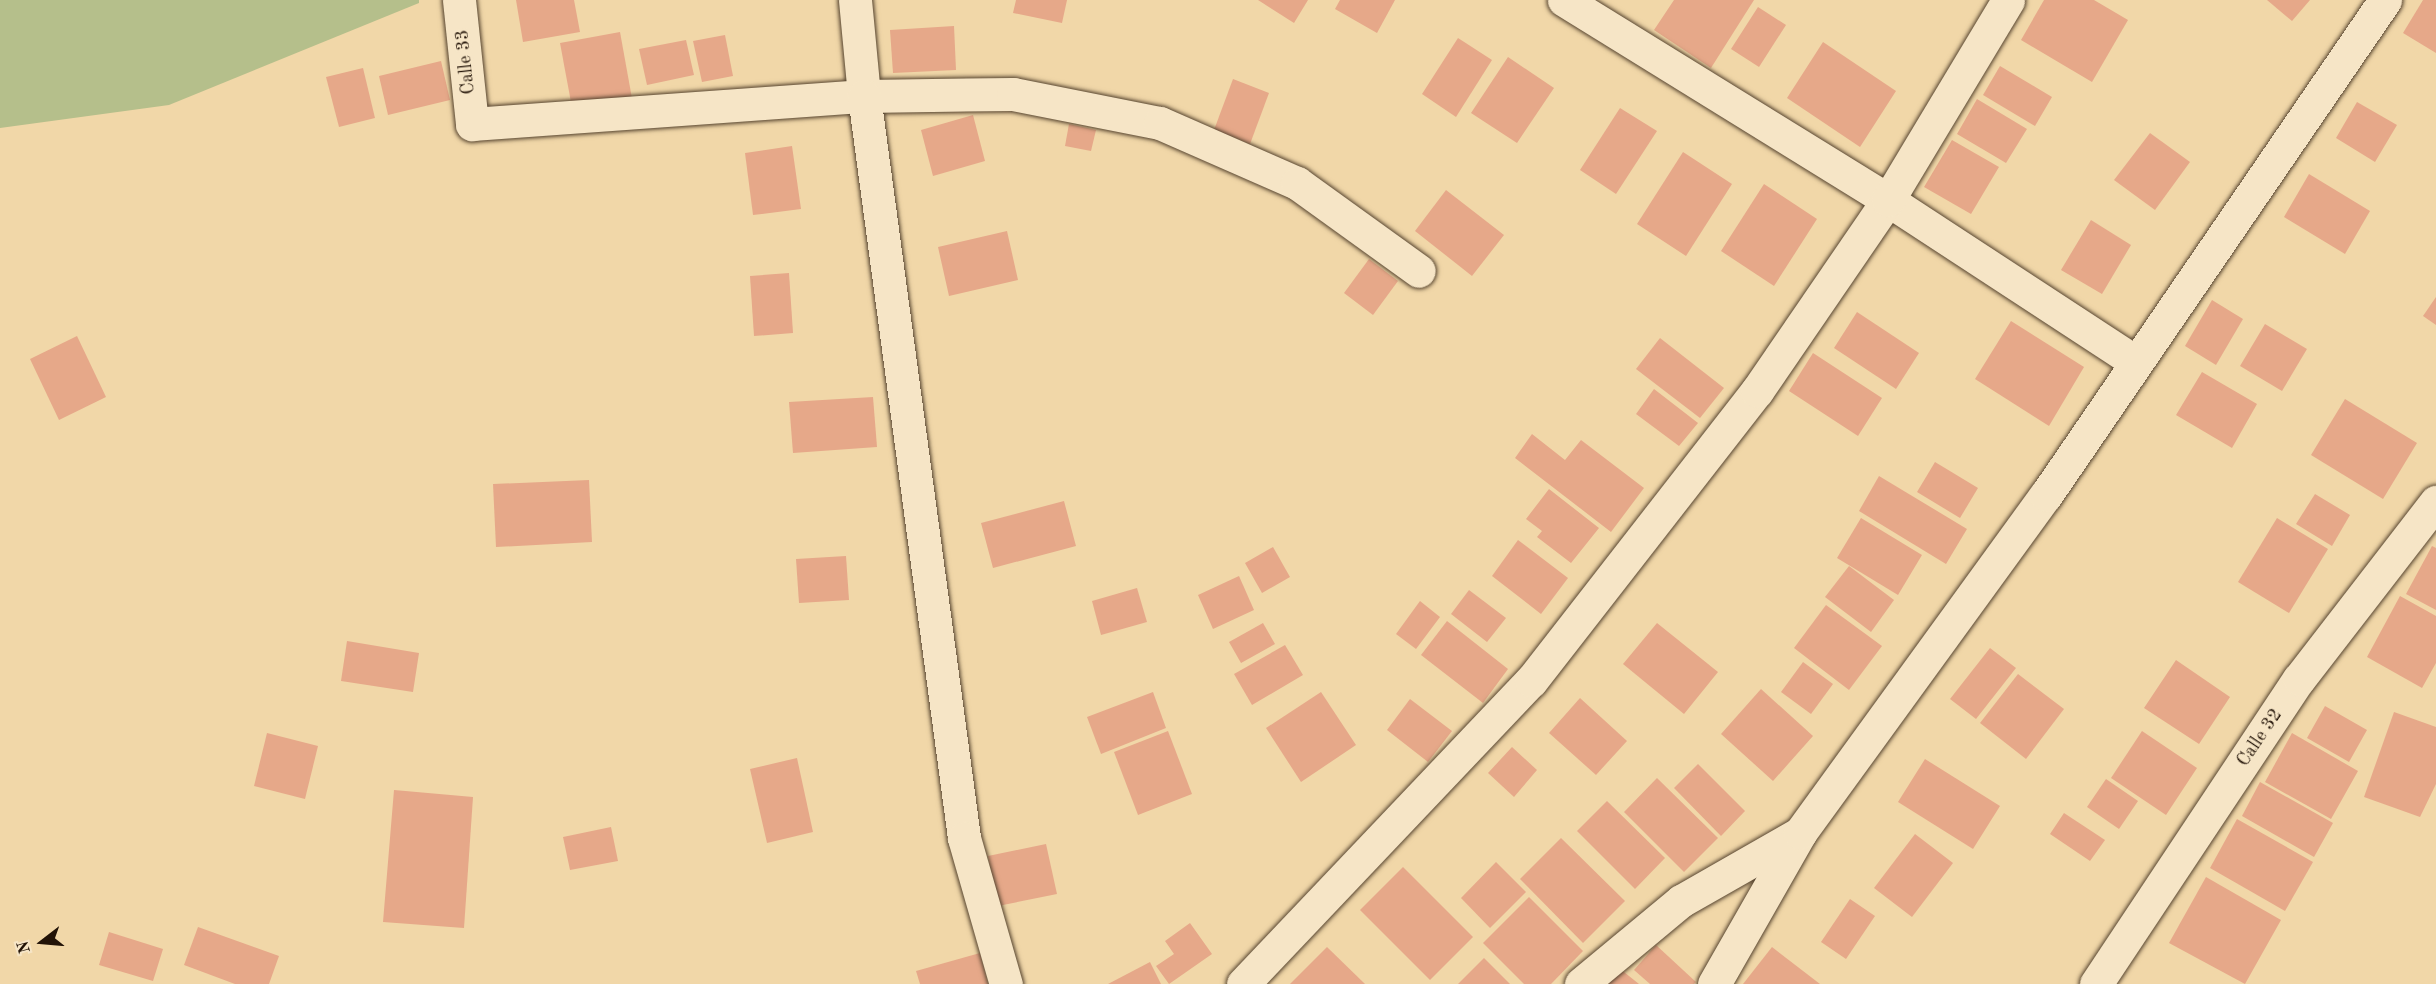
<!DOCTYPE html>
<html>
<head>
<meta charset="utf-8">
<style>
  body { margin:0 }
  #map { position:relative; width:2436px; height:984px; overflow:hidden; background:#f1d7a8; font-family:"Old Standard TT",serif }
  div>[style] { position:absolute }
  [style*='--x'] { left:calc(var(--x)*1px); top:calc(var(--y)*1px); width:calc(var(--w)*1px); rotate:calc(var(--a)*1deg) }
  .green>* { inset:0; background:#b5bf8b }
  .building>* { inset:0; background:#e6a889 }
  .roads { filter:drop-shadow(0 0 2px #56442f) drop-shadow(0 0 2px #56442f) }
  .minor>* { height:33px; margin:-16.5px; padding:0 16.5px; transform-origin:16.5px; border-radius:16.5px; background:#f6e5c6 }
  span { translate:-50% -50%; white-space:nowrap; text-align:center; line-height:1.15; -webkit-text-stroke:5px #f6e5c6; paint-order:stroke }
  .street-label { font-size:18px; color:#221307 }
  .north { position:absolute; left:12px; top:912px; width:60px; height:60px; -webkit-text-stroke:4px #f6e5c6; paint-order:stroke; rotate:254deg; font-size:16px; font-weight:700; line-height:24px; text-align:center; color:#221307 }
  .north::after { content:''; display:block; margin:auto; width:21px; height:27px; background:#221307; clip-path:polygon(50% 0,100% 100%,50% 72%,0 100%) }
</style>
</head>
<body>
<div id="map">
  <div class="green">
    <i style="clip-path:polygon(0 0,419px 0,419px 3px,169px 105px,0 128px)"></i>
  </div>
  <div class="building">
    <i style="clip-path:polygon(516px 0,574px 0,580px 32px,523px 42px)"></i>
    <i style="clip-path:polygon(1016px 0,1067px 0,1062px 23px,1013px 13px)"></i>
    <i style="clip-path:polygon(1258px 0,1308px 0,1294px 23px)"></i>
    <i style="clip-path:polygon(1340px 0,1395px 0,1377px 33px,1335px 9px)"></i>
    <i style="clip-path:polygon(1674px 0,1754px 0,1711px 68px,1654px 30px)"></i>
    <i style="clip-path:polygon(2044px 0,2094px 0,2128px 20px,2092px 82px,2021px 40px)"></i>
    <i style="clip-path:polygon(2267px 0,2310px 0,2292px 21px)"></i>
    <i style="clip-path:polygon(2423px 0,2436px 0,2436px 53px,2403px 33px)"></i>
    <i style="clip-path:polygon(1758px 7px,1786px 25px,1759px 67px,1731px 49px)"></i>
    <i style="clip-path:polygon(954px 26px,956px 70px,893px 73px,890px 30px)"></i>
    <i style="clip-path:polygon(620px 32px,633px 104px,573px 113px,560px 43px)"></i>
    <i style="clip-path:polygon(725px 35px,733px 76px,702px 82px,693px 41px)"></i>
    <i style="clip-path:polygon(1458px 38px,1492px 60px,1456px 117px,1422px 94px)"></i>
    <i style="clip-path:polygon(686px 40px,694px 75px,647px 85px,639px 49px)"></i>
    <i style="clip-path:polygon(1823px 42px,1896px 91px,1860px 147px,1787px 98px)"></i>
    <i style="clip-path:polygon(1508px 57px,1554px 88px,1517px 143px,1471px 113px)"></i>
    <i style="clip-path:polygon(441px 61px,450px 100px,388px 115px,379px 76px)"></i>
    <i style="clip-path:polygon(2000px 66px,2052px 97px,2035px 126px,1983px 95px)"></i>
    <i style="clip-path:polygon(363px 68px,375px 118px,339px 127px,326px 77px)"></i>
    <i style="clip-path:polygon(1233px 79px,1269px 93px,1250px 144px,1214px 130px)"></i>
    <i style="clip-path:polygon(1977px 99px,2027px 129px,2006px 163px,1957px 134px)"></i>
    <i style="clip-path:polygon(2357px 102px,2397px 125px,2375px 162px,2336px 138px)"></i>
    <i style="clip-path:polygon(1620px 108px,1657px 131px,1616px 194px,1580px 170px)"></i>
    <i style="clip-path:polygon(973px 115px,985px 161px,933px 176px,921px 130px)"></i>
    <i style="clip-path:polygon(1069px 124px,1096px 130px,1091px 151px,1065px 146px)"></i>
    <i style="clip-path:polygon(2150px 133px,2190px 162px,2155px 210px,2114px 180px)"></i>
    <i style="clip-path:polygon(1952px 140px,1999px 167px,1971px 214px,1924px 187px)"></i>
    <i style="clip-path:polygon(792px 146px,801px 209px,753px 215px,745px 153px)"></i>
    <i style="clip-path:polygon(1683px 152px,1732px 184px,1686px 256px,1637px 224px)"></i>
    <i style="clip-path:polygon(2309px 174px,2370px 211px,2345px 254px,2284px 217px)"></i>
    <i style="clip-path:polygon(1764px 184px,1817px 219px,1774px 286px,1721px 251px)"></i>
    <i style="clip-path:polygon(1446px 190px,1504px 235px,1472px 276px,1415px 231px)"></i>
    <i style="clip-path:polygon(2091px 220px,2131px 245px,2102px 294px,2061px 270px)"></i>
    <i style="clip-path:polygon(1007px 231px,1018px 280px,949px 296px,938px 247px)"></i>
    <i style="clip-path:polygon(1369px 259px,1398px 281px,1373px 315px,1344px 293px)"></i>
    <i style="clip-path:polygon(789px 273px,793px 333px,754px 336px,750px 276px)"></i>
    <i style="clip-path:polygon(2436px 297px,2436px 325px,2423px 316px)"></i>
    <i style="clip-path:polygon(2212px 300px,2243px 319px,2216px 365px,2185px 346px)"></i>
    <i style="clip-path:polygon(1857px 312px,1919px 353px,1896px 389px,1834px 348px)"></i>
    <i style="clip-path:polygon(2011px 321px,2084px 367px,2049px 426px,1975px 379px)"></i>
    <i style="clip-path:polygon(2265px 324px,2307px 349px,2282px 391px,2240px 366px)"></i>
    <i style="clip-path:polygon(77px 336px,106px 397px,59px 420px,30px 359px)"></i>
    <i style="clip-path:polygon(1660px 338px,1724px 388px,1700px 418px,1636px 369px)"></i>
    <i style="clip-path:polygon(1813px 353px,1882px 398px,1858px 436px,1789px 391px)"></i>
    <i style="clip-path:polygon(2202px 372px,2257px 404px,2232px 448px,2176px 415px)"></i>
    <i style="clip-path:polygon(1654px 389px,1698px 423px,1679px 446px,1636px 414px)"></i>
    <i style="clip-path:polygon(873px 397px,877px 447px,793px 453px,789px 402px)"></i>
    <i style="clip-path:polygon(2345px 399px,2417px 443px,2383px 499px,2311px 455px)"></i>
    <i style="clip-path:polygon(1532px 434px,1565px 460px,1581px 440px,1644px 488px,1611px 532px,1515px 458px)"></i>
    <i style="clip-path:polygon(1935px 462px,1978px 488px,1960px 518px,1917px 492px)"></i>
    <i style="clip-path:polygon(1879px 476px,1967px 529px,1946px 564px,1859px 511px)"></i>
    <i style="clip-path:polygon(589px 480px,592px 542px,496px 547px,493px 484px)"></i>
    <i style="clip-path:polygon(1549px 489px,1599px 528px,1571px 563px,1537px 537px,1542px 531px,1526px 519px)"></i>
    <i style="clip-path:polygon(2315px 494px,2350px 515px,2332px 546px,2296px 524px)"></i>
    <i style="clip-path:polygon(1064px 501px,1076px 546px,993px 568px,981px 523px)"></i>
    <i style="clip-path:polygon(1861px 518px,1922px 555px,1898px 595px,1837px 558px)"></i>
    <i style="clip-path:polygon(2277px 518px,2328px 549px,2289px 613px,2238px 582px)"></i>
    <i style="clip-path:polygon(1518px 540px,1568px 578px,1541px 614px,1492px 576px)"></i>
    <i style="clip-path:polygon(2432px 546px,2436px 548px,2436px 610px,2406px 594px)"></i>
    <i style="clip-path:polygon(1273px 547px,1290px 577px,1262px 593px,1245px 563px)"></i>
    <i style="clip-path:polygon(846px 556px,849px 600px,799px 603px,796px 559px)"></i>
    <i style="clip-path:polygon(1849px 566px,1894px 600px,1871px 632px,1825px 597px)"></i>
    <i style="clip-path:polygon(1239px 576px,1254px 610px,1213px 629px,1198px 595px)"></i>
    <i style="clip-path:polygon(1137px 588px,1147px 622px,1101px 635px,1092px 601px)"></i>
    <i style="clip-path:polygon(1469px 590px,1506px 618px,1487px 642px,1451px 614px)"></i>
    <i style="clip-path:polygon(2400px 596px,2436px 616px,2436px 663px,2422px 688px,2367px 657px)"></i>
    <i style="clip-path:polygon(1420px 601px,1440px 617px,1416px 649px,1396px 634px)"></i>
    <i style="clip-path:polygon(1826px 605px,1882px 646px,1849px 690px,1794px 648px)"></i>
    <i style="clip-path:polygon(1447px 621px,1508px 669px,1483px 703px,1421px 655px)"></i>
    <i style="clip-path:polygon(1263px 623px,1275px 644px,1241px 663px,1229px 642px)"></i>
    <i style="clip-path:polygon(1657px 623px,1718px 672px,1684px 714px,1623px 664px)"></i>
    <i style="clip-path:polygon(347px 641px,419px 653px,413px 692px,341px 681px)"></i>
    <i style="clip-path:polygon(1285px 645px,1303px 675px,1252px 705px,1234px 674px)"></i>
    <i style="clip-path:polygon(1990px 648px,2016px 668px,1976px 719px,1950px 699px)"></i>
    <i style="clip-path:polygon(2176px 660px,2230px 697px,2199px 744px,2144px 708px)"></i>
    <i style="clip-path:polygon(1803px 662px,1833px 684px,1811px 714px,1781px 692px)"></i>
    <i style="clip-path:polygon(2018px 674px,2064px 709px,2026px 759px,1980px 723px)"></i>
    <i style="clip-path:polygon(1761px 689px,1813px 736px,1773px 781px,1721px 734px)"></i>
    <i style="clip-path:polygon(1153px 692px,1166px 728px,1101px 754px,1087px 717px)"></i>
    <i style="clip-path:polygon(1321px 692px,1356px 745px,1301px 782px,1266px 728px)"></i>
    <i style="clip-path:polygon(1580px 698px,1627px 741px,1596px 775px,1549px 733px)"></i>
    <i style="clip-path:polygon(1410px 699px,1452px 731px,1428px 762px,1387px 730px)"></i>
    <i style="clip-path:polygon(2325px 706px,2367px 730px,2349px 762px,2307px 738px)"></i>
    <i style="clip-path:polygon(2394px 712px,2436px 727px,2436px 784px,2420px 817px,2364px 797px)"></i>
    <i style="clip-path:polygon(1168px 731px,1192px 794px,1138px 815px,1114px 752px)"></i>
    <i style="clip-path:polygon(2142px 731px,2197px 768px,2166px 815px,2111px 778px)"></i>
    <i style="clip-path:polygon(267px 733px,318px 746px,305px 799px,254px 786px)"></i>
    <i style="clip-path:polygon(2292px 733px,2358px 771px,2331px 819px,2265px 782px)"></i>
    <i style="clip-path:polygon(1512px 747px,1537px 770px,1514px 797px,1488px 773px)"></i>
    <i style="clip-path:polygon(797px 758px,813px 832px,767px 843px,750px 769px)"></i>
    <i style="clip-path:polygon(1925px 759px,2000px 806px,1973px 849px,1898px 802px)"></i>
    <i style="clip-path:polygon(1698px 764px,1745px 811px,1721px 836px,1674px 788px)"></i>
    <i style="clip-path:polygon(1657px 778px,1718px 838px,1684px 872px,1624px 812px)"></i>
    <i style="clip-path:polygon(2106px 779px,2138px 801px,2119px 829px,2087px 807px)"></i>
    <i style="clip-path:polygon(2260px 782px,2333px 823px,2314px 857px,2242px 816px)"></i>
    <i style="clip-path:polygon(394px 790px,473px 797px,464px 928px,383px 922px)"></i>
    <i style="clip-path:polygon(1607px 801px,1665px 858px,1635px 889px,1577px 831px)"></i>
    <i style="clip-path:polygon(2064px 813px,2105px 840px,2090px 861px,2050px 834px)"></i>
    <i style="clip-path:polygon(2237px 819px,2313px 862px,2285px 911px,2210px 868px)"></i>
    <i style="clip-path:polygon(611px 827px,618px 861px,570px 870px,563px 837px)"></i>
    <i style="clip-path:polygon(1915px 834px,1953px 863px,1912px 917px,1874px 888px)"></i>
    <i style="clip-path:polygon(1561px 838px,1625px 901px,1583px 943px,1520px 879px)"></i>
    <i style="clip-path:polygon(1046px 844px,1057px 894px,998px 906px,988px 856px)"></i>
    <i style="clip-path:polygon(1496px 862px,1526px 892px,1490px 928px,1461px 898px)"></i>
    <i style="clip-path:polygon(1403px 867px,1473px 937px,1430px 980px,1360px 910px)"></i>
    <i style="clip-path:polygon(2206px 877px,2281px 920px,2245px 984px,2169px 943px)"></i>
    <i style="clip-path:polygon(1529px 897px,1583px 951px,1551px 984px,1524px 984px,1483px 943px)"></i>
    <i style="clip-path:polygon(1850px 899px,1875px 916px,1846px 959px,1821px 942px)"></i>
    <i style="clip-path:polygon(1190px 923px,1212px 954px,1169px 984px,1156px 966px,1174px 954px,1165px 941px)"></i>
    <i style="clip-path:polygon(198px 927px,279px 956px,269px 984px,235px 984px,184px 965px)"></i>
    <i style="clip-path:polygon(109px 932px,163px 949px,153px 981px,99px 965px)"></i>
    <i style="clip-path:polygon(1656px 945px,1696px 982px,1694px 984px,1650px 984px,1634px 970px)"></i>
    <i style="clip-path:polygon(1327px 947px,1365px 984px,1290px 984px)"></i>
    <i style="clip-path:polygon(1772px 947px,1820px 984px,1743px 984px)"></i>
    <i style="clip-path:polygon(980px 953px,988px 984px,920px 984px,916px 971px)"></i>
    <i style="clip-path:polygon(1484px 958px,1510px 984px,1458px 984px)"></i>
    <i style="clip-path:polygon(1150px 962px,1161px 984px,1108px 984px)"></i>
    <i style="clip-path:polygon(1619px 968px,1639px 984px,1606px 984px)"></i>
  </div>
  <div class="roads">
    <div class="minor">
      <i style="--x:459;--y:0;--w:125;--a:84"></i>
      <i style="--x:472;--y:124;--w:393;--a:-4.1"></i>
      <i style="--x:864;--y:96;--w:149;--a:-0.8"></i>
      <i style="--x:1013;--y:94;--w:150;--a:11.2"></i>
      <i style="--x:1160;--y:123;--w:150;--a:23.7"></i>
      <i style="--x:1297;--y:183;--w:150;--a:35.8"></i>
      <i style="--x:855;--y:0;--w:96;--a:84.6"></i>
      <i style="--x:864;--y:96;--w:749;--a:82.32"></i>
      <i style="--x:964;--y:838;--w:152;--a:74"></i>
      <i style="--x:1564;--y:0;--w:381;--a:31.7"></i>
      <i style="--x:1888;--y:200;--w:294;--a:33.2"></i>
      <i style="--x:1243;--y:984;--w:418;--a:-46.5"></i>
      <i style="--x:1531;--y:681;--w:368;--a:-52.1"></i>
      <i style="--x:1757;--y:391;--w:232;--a:-55.6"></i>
      <i style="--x:1888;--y:200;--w:233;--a:-59"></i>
      <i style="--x:1581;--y:984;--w:130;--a:-39.7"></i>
      <i style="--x:1681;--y:901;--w:137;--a:-29.7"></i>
      <i style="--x:1714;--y:984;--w:174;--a:-60.3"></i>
      <i style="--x:1800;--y:833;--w:418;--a:-54"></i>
      <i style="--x:2046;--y:495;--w:600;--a:-55.59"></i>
      <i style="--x:2096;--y:984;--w:366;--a:-56.4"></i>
      <i style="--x:2299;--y:679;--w:224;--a:-52.3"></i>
    </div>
  </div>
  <div class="street-label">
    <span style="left:466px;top:62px;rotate:-96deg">Calle 33</span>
    <span style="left:2260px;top:738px;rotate:-56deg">Calle 32</span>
  </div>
  <div class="north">N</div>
</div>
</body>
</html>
